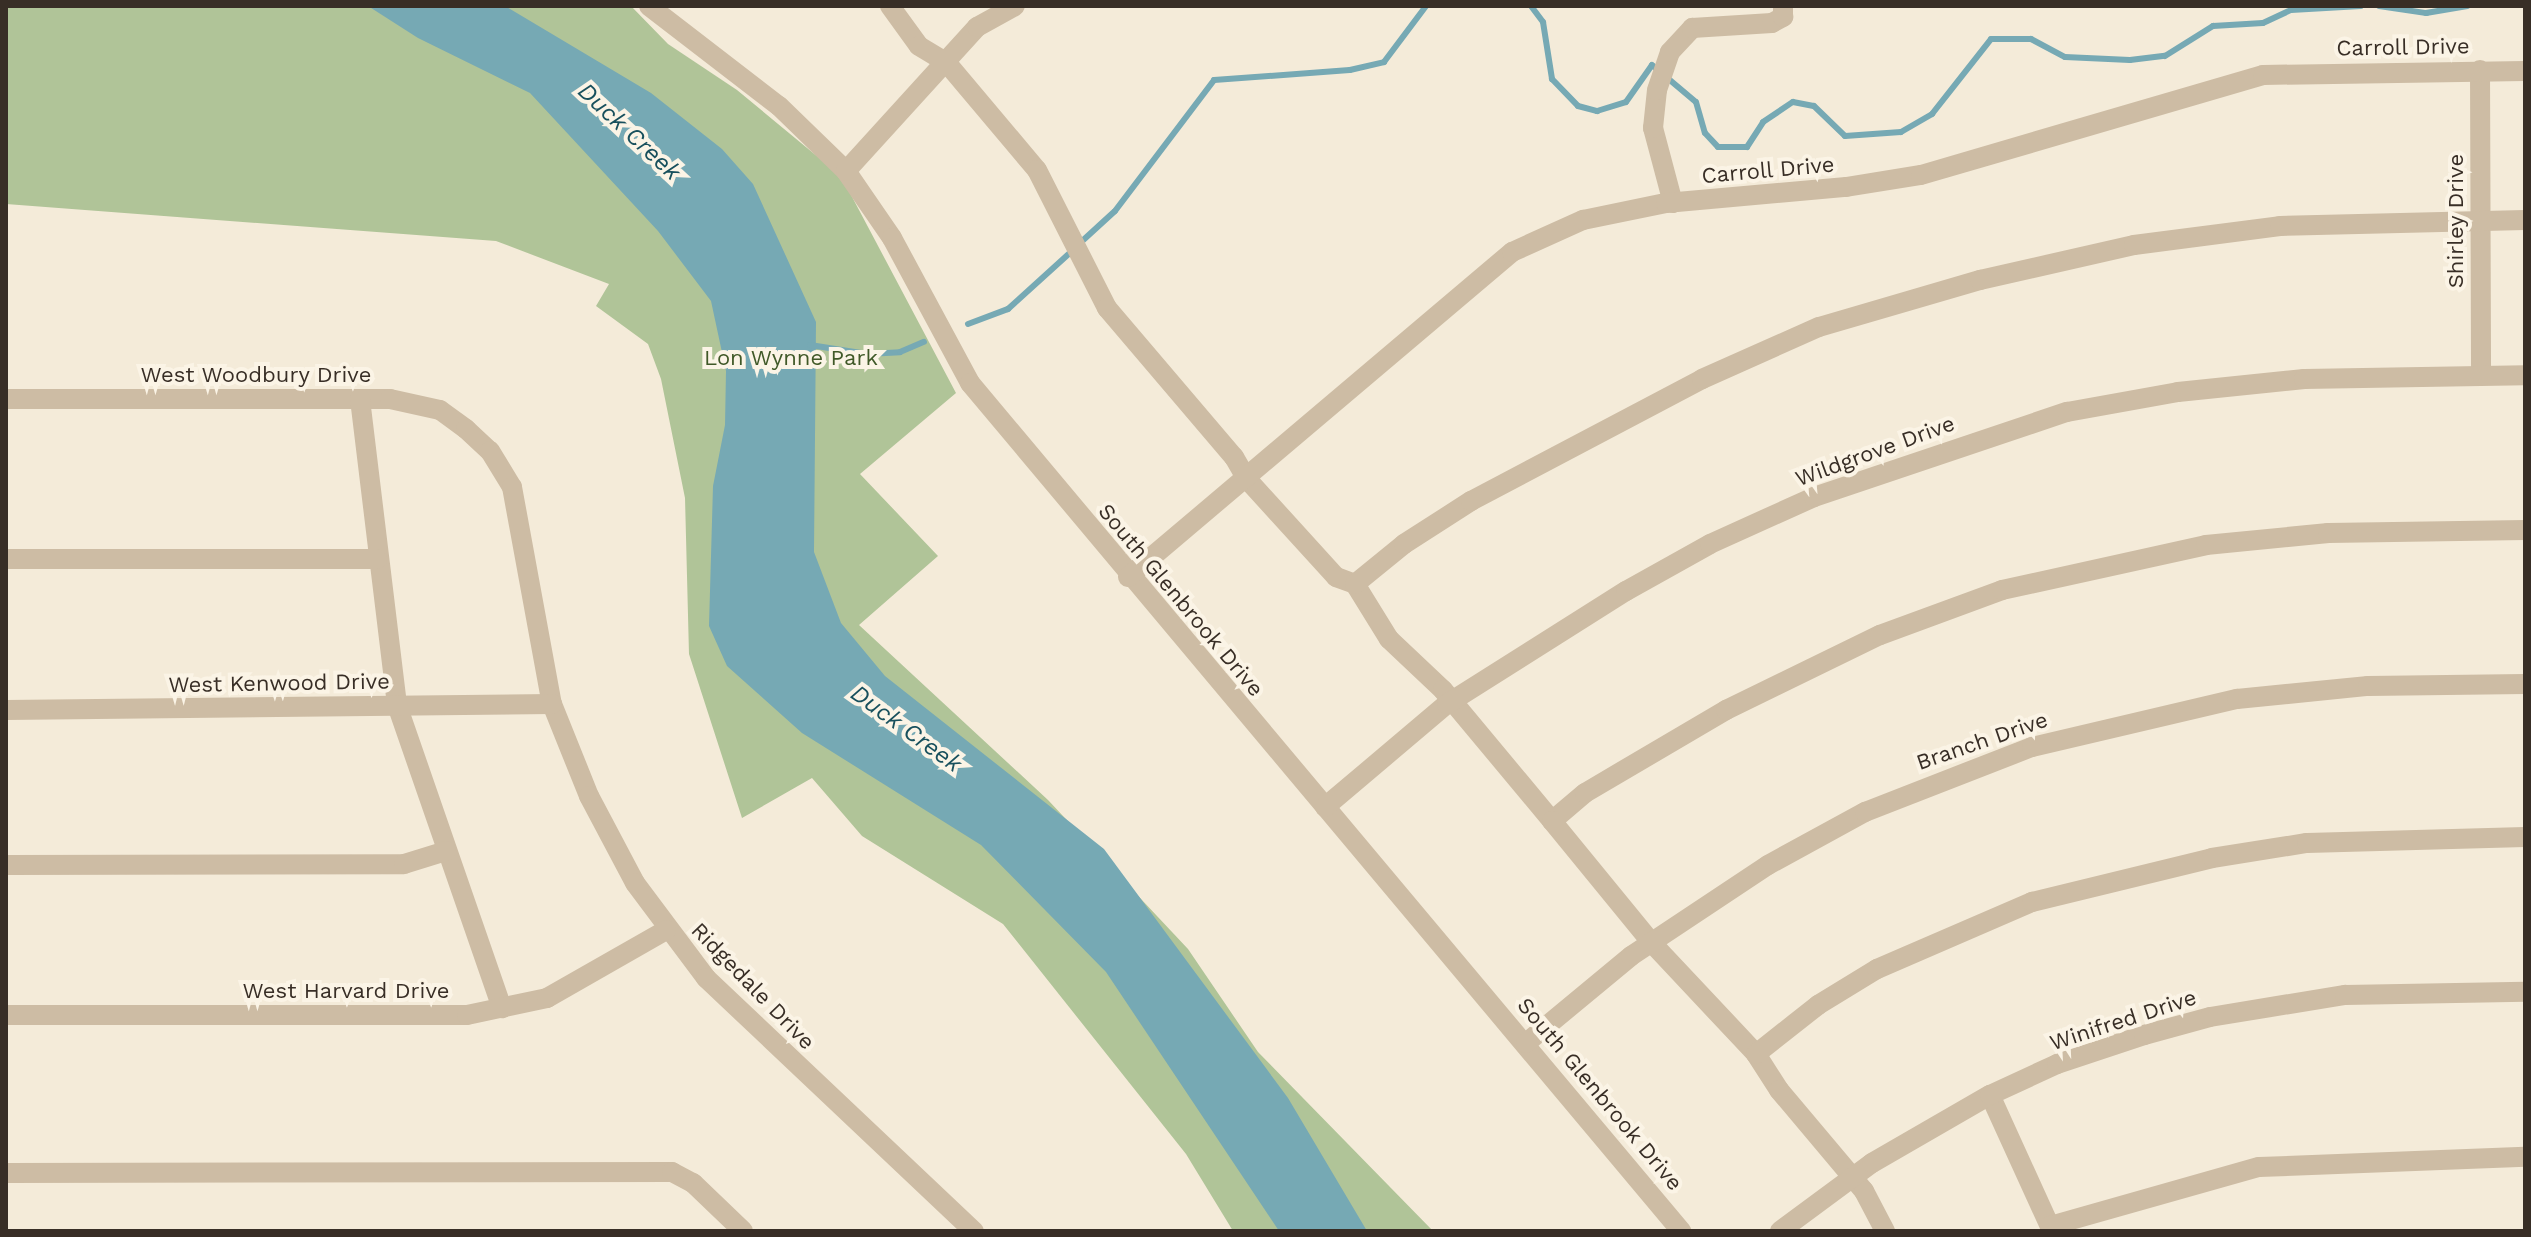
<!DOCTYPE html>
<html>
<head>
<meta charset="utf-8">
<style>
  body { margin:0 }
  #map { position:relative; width:2531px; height:1237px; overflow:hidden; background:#f4ebd9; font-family:"Work Sans",sans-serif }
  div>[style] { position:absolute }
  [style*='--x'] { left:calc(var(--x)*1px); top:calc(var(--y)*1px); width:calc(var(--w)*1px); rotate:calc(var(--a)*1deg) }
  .green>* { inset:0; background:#b0c498 }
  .water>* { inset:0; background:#76a9b4 }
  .stream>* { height:6px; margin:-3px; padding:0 3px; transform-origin:3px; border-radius:3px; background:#76a9b4 }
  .minor>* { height:20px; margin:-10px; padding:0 10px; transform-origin:10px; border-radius:10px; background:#cdbca4 }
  span { translate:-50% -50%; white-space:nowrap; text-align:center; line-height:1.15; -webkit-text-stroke:8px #fbf4e6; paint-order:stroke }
  .street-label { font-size:22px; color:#382e26 }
  .park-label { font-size:22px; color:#405928 }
  .water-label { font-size:24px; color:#18505d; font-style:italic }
  .frame { position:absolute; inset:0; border:8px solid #382e26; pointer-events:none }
</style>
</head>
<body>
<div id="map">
  <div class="green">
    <i style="clip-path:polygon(6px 6px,631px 6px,668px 44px,737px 90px,841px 176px,956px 393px,860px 474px,938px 556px,859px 625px,1048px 800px,1188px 949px,1258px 1052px,1433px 1231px,1233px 1231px,1186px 1154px,1003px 924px,862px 836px,812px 778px,742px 818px,689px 654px,685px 498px,661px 379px,648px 344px,596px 306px,609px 284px,496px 241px,6px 204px)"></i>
  </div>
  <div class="water">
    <i style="clip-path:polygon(368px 6px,505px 6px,651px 93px,722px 149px,753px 184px,816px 322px,814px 552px,841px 623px,885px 676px,1104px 849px,1288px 1098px,1367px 1231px,1279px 1231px,1106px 972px,981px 845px,802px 733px,727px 666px,709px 626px,713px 486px,725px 425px,726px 371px,711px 301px,658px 231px,530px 93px,418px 38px)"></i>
  </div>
  <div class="stream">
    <i style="--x:1531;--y:6;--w:20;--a:53"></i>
    <i style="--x:1543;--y:22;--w:58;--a:81"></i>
    <i style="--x:1552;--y:79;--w:37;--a:46"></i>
    <i style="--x:1578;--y:106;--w:20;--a:15"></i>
    <i style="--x:1597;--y:111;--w:30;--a:-17"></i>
    <i style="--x:1626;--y:102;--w:45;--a:-54.9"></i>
    <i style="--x:1652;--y:65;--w:57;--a:40.1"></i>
    <i style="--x:1696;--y:102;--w:32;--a:74"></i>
    <i style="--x:1705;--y:133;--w:19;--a:47"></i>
    <i style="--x:1718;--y:147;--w:29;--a:0"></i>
    <i style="--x:1747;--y:147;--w:30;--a:-57"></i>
    <i style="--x:1763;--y:122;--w:36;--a:-34"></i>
    <i style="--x:1793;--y:102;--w:21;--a:11"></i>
    <i style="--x:1814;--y:106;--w:43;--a:44.1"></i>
    <i style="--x:1845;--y:136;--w:56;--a:-4.1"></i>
    <i style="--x:1901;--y:132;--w:36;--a:-30"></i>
    <i style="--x:1932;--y:114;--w:95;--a:-51.8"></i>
    <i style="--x:1991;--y:39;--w:40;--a:0"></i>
    <i style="--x:2031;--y:39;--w:38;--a:28"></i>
    <i style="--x:2065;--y:57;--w:65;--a:2.6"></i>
    <i style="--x:2130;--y:60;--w:35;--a:-7"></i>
    <i style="--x:2165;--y:56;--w:57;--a:-32"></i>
    <i style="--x:2213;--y:26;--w:50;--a:-3.4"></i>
    <i style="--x:2263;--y:23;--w:31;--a:-25"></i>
    <i style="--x:2291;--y:10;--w:70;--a:-3.3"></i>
    <i style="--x:2379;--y:6;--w:48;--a:8.5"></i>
    <i style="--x:2426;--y:13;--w:42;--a:-9.7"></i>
    <i style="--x:1080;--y:243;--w:47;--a:-42.4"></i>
    <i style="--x:1115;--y:211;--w:164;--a:-52.9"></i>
    <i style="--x:1214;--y:80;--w:136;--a:-4.2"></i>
    <i style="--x:1350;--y:70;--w:35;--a:-13"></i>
    <i style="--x:1384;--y:62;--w:70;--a:-53.1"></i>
    <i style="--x:968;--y:324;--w:43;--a:-20.6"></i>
    <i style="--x:1008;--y:309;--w:86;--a:-42.2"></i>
    <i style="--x:810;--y:345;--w:58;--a:9"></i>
    <i style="--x:867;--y:354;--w:33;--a:-3"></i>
    <i style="--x:900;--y:352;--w:26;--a:-23"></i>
  </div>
  <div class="minor">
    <i style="--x:649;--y:6;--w:164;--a:37.6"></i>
    <i style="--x:779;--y:106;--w:93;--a:44.1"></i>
    <i style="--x:846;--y:171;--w:81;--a:55.5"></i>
    <i style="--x:892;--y:238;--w:165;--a:61.7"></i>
    <i style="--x:970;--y:383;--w:1107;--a:50.02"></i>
    <i style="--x:890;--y:6;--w:49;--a:54.1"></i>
    <i style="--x:919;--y:46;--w:31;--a:31"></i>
    <i style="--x:946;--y:62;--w:141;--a:49.9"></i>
    <i style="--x:1037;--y:170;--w:155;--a:63.1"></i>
    <i style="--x:1107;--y:308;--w:196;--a:49.6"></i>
    <i style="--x:1234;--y:457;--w:24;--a:60"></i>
    <i style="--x:1246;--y:478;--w:134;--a:47.7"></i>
    <i style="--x:1336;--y:577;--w:20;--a:20"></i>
    <i style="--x:1355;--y:584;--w:65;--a:58.3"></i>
    <i style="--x:1389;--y:639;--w:74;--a:43.4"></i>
    <i style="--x:1443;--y:690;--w:170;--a:50.2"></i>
    <i style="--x:1552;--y:821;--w:43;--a:-40.3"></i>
    <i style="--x:1585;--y:793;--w:164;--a:-30.5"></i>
    <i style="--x:1726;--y:710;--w:171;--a:-26"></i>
    <i style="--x:1880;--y:635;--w:130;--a:-20.2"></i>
    <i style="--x:2002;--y:590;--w:209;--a:-12.4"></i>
    <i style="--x:2206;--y:545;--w:123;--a:-5.6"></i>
    <i style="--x:2328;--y:533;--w:197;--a:-0.9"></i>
    <i style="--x:2480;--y:70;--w:303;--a:89.8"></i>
    <i style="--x:846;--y:171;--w:195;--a:-47.7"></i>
    <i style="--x:977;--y:27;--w:43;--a:-28.9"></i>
    <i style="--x:1673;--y:203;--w:78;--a:-104.9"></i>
    <i style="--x:1653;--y:128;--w:38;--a:-84"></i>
    <i style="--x:1657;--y:90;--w:40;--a:-71.1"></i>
    <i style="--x:1670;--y:52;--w:33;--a:-47"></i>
    <i style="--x:1692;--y:28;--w:80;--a:-3.6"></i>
    <i style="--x:1772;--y:23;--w:13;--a:-29"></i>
    <i style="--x:1783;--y:17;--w:11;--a:-90"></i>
    <i style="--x:6;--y:399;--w:384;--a:0"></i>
    <i style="--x:390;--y:399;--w:51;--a:12.4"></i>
    <i style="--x:440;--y:410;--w:32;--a:36"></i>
    <i style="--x:466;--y:429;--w:33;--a:43"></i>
    <i style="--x:490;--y:451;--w:42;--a:58.6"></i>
    <i style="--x:512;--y:487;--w:221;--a:79.6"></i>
    <i style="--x:552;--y:704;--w:99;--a:68.1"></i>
    <i style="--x:589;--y:796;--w:98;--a:62.1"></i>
    <i style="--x:635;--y:883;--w:119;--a:53.2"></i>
    <i style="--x:706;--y:978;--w:369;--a:43.4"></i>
    <i style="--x:360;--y:399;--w:308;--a:83.1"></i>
    <i style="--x:397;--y:705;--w:321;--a:70.9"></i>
    <i style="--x:6;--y:559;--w:371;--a:0"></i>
    <i style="--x:1128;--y:577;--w:503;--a:-40.24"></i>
    <i style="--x:1512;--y:252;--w:78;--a:-24.3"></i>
    <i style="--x:1583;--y:220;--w:85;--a:-11.6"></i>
    <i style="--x:1666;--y:203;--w:181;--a:-5.1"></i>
    <i style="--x:1846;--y:187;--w:76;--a:-9.1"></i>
    <i style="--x:1921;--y:175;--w:356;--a:-16.3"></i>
    <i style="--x:2263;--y:75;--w:262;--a:-0.9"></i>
    <i style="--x:1355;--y:584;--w:63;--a:-39.2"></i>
    <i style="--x:1404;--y:544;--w:80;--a:-32.7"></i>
    <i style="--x:1471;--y:501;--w:261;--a:-27.8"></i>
    <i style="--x:1702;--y:379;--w:128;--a:-24"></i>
    <i style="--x:1819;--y:327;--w:168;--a:-16.3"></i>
    <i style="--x:1980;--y:280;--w:158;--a:-12.8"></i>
    <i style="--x:2134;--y:245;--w:147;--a:-7.4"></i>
    <i style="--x:2280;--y:226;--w:245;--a:-1.4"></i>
    <i style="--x:6;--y:710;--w:546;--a:-0.63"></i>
    <i style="--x:1325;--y:807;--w:160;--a:-40.2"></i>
    <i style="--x:1447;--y:704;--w:212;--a:-32.3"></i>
    <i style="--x:1626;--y:591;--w:96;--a:-29.2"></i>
    <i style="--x:1710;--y:544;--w:114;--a:-24.3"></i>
    <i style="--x:1814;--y:497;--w:267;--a:-18.6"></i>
    <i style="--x:2067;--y:412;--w:113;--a:-10.2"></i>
    <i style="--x:2178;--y:392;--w:127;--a:-5.9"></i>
    <i style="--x:2304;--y:379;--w:221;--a:-1"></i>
    <i style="--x:1552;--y:821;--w:156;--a:50.7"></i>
    <i style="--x:1651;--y:942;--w:154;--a:46.8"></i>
    <i style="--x:1756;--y:1054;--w:43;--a:57.4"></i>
    <i style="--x:1779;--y:1090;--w:132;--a:49.9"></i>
    <i style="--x:1864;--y:1191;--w:45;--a:62.3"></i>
    <i style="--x:6;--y:865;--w:398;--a:-0.1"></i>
    <i style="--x:404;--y:864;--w:44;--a:-17.2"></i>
    <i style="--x:6;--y:1015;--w:461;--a:0"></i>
    <i style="--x:467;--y:1015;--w:82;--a:-12"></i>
    <i style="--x:547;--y:998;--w:137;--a:-29.7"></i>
    <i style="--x:1526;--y:1043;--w:136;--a:-39.6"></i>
    <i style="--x:1631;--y:956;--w:164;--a:-33.6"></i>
    <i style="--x:1768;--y:865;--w:111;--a:-28.7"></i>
    <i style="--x:1865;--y:812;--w:179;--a:-21.3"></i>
    <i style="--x:2032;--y:747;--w:211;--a:-13.2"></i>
    <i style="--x:2237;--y:699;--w:132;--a:-5.7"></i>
    <i style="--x:2368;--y:686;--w:157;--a:-0.7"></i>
    <i style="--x:1756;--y:1054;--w:79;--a:-38.3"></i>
    <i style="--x:1818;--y:1005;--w:69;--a:-31.4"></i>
    <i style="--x:1877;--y:969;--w:169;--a:-23.4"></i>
    <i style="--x:2032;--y:902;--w:185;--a:-13.7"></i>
    <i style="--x:2212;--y:858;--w:96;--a:-9"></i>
    <i style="--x:2307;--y:843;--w:218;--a:-1.6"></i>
    <i style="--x:1990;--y:1095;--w:149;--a:65.5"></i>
    <i style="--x:6;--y:1173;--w:666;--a:-0.09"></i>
    <i style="--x:672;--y:1172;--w:24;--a:28"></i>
    <i style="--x:693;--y:1183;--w:69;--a:43.8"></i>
    <i style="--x:2050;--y:1226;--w:217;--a:-15.8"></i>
    <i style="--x:2259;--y:1167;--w:266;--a:-2.2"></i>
    <i style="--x:1780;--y:1231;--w:114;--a:-36.5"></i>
    <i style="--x:1872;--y:1163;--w:136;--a:-30"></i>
    <i style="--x:1990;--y:1095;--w:74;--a:-24.8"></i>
    <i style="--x:2057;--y:1064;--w:92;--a:-18.4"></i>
    <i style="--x:2144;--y:1035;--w:68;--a:-15.3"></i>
    <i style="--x:2210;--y:1017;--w:137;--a:-9.3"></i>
    <i style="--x:2345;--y:995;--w:180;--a:-1"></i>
  </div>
  <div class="street-label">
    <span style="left:2403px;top:47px;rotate:-1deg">Carroll Drive</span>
    <span style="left:1768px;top:170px;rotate:-5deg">Carroll Drive</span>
    <span style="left:2456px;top:221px;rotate:-90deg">Shirley Drive</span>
    <span style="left:256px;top:375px">West Woodbury Drive</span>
    <span style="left:1875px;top:451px;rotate:-20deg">Wildgrove Drive</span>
    <span style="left:1181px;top:600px;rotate:50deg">South Glenbrook Drive</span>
    <span style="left:279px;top:683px;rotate:-1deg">West Kenwood Drive</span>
    <span style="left:1982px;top:741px;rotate:-19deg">Branch Drive</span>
    <span style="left:753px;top:986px;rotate:46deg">Ridgedale Drive</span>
    <span style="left:346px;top:991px">West Harvard Drive</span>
    <span style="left:2123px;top:1020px;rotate:-18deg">Winifred Drive</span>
    <span style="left:1600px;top:1094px;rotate:50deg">South Glenbrook Drive</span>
  </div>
  <div class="park-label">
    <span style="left:791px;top:358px">Lon Wynne Park</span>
  </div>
  <div class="water-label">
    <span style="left:629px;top:132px;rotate:43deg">Duck Creek</span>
    <span style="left:906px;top:729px;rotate:36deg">Duck Creek</span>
  </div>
  <div class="frame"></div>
</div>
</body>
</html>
